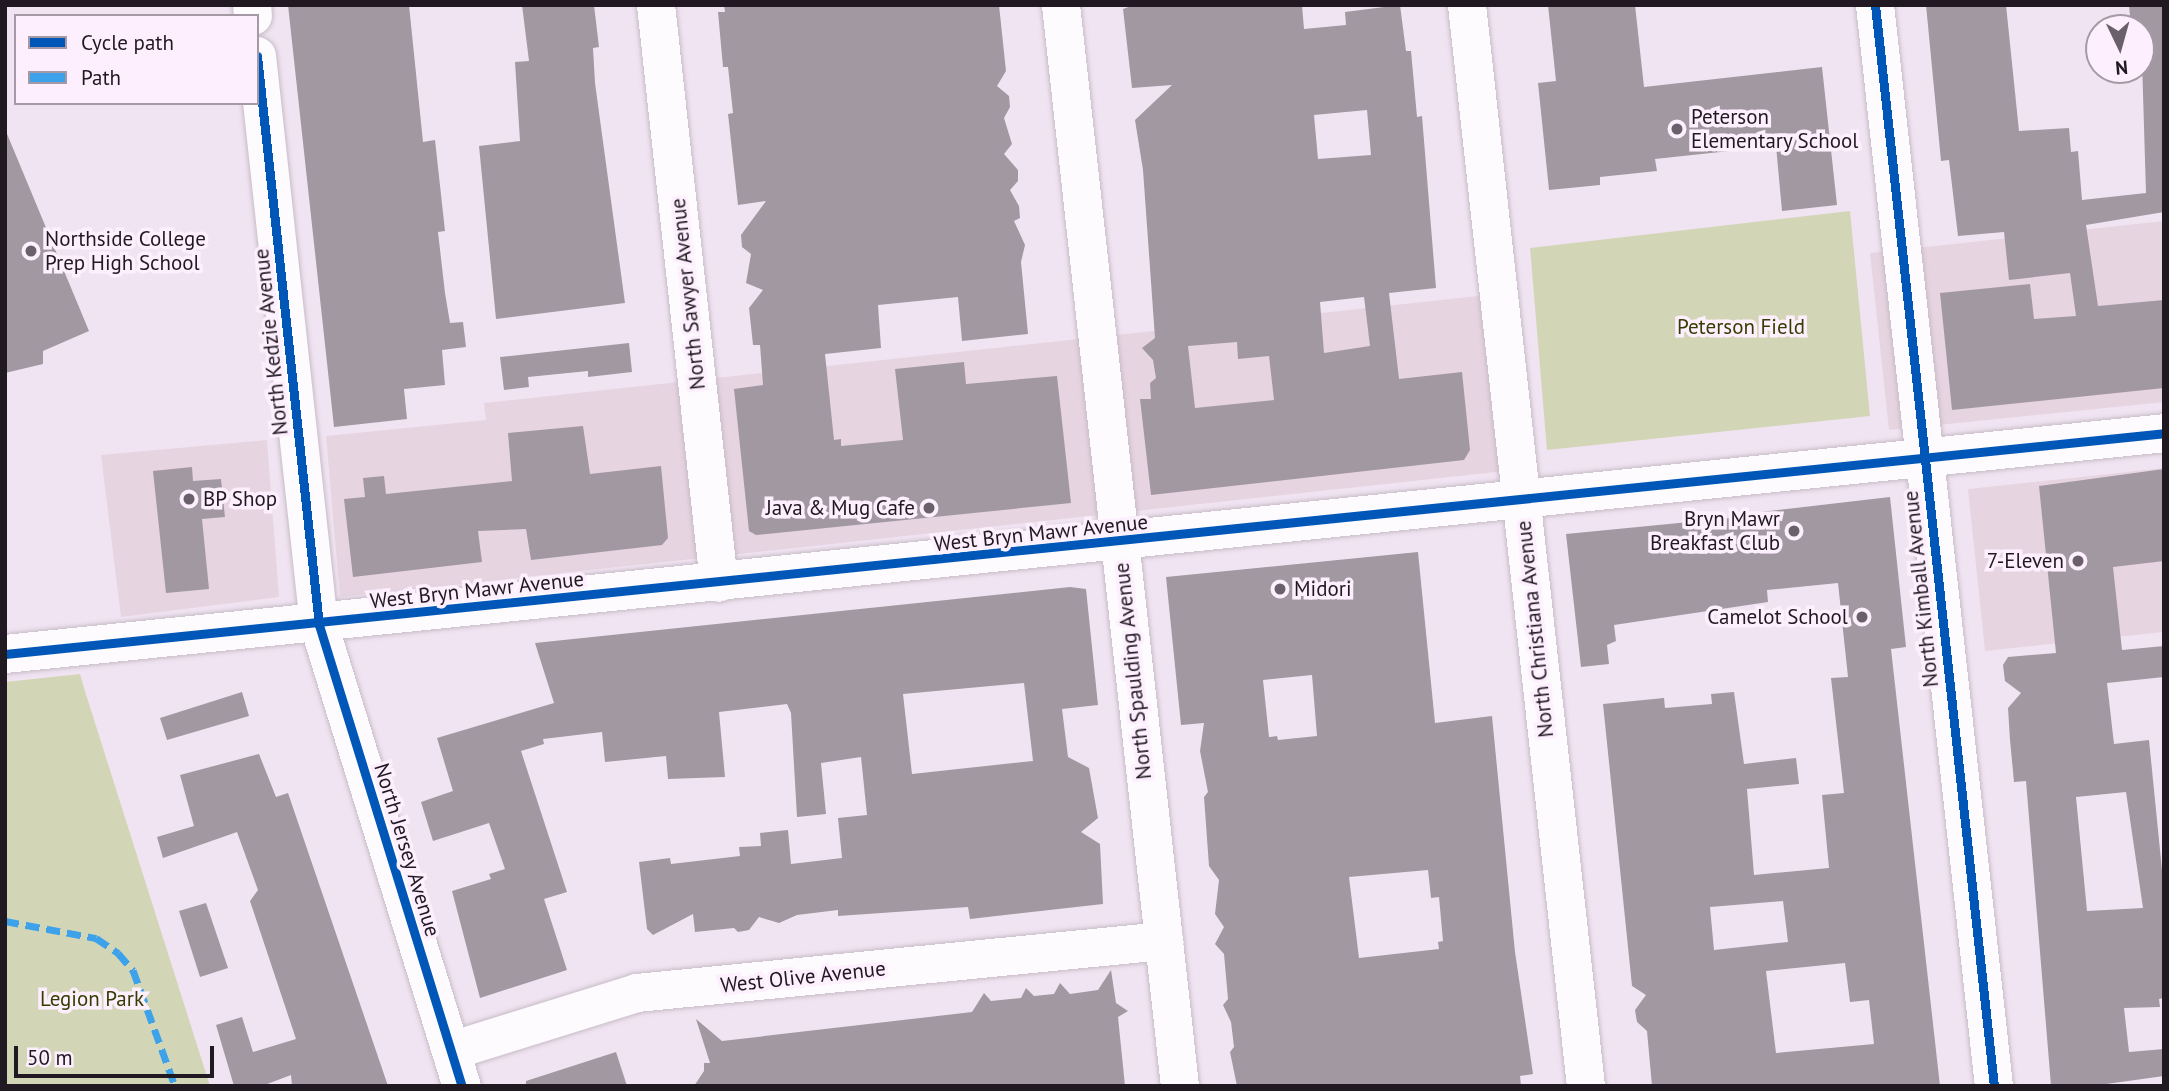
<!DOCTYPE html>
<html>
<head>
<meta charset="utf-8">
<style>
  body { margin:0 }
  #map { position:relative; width:2169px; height:1091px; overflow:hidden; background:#f1e4f2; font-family:"PT Sans",sans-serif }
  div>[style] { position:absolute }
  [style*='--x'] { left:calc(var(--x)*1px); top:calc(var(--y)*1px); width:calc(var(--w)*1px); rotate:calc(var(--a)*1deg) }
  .commercial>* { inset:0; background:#e7d4e1 }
  .green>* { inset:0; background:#d3d5b7 }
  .building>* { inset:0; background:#a198a2 }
  .roads { filter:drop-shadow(0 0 2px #c6bcc7) drop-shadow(0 0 2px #c6bcc7) }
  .minor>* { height:38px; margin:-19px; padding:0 19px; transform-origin:19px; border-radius:19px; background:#fdfbfd }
  .major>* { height:38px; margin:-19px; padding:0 19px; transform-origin:19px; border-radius:19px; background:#fdfbfd }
  .quiet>* { height:7px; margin-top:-3.5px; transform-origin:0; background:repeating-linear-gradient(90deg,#3ea2ea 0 14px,transparent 0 21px) }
  .cycleway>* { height:9px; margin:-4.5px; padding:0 4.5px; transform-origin:4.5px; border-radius:4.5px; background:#0057b8 }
  .dots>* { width:19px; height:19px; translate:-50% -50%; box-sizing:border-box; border:4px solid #fdeffe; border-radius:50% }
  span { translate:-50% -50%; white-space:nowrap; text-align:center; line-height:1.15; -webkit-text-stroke:7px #fdeffe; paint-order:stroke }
  .poi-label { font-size:21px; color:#211922 }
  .left { translate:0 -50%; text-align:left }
  .right { translate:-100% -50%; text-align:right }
  .street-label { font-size:21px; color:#211922 }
  .park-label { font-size:21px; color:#363d01 }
  .frame { position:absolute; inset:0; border:7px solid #211922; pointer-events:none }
  .legend { position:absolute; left:14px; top:14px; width:245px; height:91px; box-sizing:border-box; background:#fdeffe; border:2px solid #a599a6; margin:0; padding:9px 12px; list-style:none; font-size:21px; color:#211922 }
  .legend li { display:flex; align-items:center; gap:14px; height:35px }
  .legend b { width:35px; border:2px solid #a599a6 }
  .north { position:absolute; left:2085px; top:14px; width:70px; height:70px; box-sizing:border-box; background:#fdeffe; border:2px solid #a599a6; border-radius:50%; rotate:175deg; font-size:19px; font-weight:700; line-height:28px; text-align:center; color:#211922 }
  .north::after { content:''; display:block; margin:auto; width:24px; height:32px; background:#6a606b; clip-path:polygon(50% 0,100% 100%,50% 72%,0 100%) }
  .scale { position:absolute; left:14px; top:1046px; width:200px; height:32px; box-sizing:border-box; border:4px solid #211922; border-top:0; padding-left:9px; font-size:21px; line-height:24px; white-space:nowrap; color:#211922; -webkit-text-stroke:5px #fdeffe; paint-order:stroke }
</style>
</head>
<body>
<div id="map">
  <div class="commercial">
    <i style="clip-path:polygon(2164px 221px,2164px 402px,1889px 430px,1870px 253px)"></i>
    <i style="clip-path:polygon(1515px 292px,1534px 468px,340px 597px,326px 436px,486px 420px,484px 403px)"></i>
    <i style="clip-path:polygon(267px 440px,279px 597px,121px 617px,101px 455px)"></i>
    <i style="clip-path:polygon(2164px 468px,2164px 632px,1985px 651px,1968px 489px)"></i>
  </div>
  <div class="green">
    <i style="clip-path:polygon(1850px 211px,1870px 416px,1547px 450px,1530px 248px)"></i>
    <i style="clip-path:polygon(80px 674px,84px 688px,210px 1086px,5px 1086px,5px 682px)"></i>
  </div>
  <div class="building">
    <i style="clip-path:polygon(288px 5px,409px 5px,423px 142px,435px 140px,445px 231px,438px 232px,445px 293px,450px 323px,463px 322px,466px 347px,442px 350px,445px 385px,404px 389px,407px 419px,334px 427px)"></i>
    <i style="clip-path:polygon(522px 5px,594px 5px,599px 47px,593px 48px,595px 83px,625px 303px,496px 319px,479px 146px,520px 141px,515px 62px,529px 61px)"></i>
    <i style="clip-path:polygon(724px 5px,999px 5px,1006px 71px,997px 86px,1009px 96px,1010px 107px,1004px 118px,1012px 144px,1004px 154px,1018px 170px,1018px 181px,1010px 190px,1019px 206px,1020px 218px,1014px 221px,1025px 245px,1021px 262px,1028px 334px,962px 341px,958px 297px,878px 305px,881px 348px,825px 354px,834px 440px,841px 439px,841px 446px,903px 440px,895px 369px,964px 362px,966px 384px,1057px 376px,1071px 503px,756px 535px,749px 531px,734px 389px,763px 385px,760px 345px,753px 345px,749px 308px,763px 290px,746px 283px,751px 254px,742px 247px,741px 235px,766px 201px,738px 205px,728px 114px,733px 113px,728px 67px,723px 67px,718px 12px,725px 12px)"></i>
    <i style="clip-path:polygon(evenodd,1134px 5px,1302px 5px,1304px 29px,1346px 25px,1345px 12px,1400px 5px,1406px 51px,1411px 51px,1417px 117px,1422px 116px,1436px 288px,1389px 293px,1399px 379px,1462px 372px,1470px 450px,1464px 460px,1151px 495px,1140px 399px,1151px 399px,1150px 383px,1156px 378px,1153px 360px,1142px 348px,1155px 338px,1143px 170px,1135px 120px,1172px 85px,1132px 88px,1123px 9px,1134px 5px,1367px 110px,1371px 155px,1318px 159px,1314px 115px,1367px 110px,1134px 5px,1364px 297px,1370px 346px,1324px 353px,1320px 302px,1364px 297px,1134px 5px,1237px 342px,1238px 359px,1269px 356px,1274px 400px,1195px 408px,1188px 346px,1237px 342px)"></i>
    <i style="clip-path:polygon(1548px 5px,1635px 5px,1644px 87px,1822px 67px,1837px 205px,1782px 211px,1776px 146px,1655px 159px,1657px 171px,1600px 177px,1600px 185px,1549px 190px,1538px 83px,1556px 81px)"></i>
    <i style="clip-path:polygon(1926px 5px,2006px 5px,2019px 131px,2069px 128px,2071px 152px,2078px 151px,2082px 200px,2146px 193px,2141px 28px,2131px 28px,2129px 5px,2164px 5px,2164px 212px,2086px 225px,2098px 306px,2164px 300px,2164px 388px,1952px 410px,1940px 293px,2030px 284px,2034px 319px,2076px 316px,2070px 273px,2009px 280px,2004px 232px,1958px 236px,1949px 160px,1941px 161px)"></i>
    <i style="clip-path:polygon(5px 129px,89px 331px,43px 351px,43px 364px,5px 373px)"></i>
    <i style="clip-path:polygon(629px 343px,632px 372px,588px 377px,588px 371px,528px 377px,529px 387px,504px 390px,500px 357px)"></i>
    <i style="clip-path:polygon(583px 426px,590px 474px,661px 466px,668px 538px,662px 545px,531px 560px,526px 529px,478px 531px,482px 562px,353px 577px,344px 499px,365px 497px,363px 478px,384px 476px,386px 494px,512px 481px,508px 433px)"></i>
    <i style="clip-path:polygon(192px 467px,193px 481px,221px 479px,225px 517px,202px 519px,209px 589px,166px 593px,153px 471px)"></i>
    <i style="clip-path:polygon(evenodd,2164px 469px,2164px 561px,2113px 567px,2122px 650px,2164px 646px,2164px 677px,2107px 683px,2114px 744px,2149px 740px,2164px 890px,2164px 998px,2159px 999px,2160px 1007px,2124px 1008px,2129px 1052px,2164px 1049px,2164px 1076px,2092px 1086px,2051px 1086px,2026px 781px,2014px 782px,2010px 740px,2008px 708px,2021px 693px,2005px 681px,2003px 665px,2008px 657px,2056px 653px,2039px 486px,2164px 469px,2126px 792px,2143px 908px,2087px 911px,2076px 797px,2126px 792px)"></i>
    <i style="clip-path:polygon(evenodd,1890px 497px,1906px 647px,1891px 649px,1940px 1086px,1652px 1086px,1647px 1031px,1637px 1022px,1635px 1010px,1646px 995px,1632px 986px,1603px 704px,1664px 698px,1665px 708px,1712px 704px,1711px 694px,1734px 692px,1744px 764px,1796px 758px,1799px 784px,1747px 789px,1754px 875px,1829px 868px,1822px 795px,1844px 793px,1831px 678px,1848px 677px,1838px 583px,1767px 590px,1768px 602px,1614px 625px,1616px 641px,1607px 645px,1609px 664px,1581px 667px,1566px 534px,1761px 515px,1760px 512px,1890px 497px,1783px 901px,1788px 942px,1714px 950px,1710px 907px,1783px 901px,1890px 497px,1845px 963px,1850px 1002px,1869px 1000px,1874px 1044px,1776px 1053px,1766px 971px,1845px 963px)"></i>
    <i style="clip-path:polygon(evenodd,1418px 552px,1435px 723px,1492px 716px,1515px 952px,1533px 1074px,1520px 1076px,1521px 1086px,1237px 1086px,1230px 1052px,1234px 1047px,1231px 1022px,1223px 1005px,1228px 999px,1224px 954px,1215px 944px,1224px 927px,1215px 914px,1219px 880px,1209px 866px,1204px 797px,1208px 792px,1200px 751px,1204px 723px,1181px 725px,1166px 577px,1418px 552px,1312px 675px,1317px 736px,1278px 740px,1277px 736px,1269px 737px,1263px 680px,1312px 675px,1418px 552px,1428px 870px,1431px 898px,1439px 897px,1443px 941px,1438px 942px,1439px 949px,1359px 958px,1349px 877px,1428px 870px)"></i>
    <i style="clip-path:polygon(evenodd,1070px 587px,1086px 589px,1098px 705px,1062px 709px,1068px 757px,1089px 768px,1098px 818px,1081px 832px,1100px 844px,1103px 904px,970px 919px,968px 907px,838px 916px,838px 910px,797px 915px,779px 923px,759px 917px,749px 930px,738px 932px,734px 928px,695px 932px,693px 914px,653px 935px,647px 929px,639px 862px,670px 858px,671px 864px,740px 856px,739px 847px,761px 846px,760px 833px,788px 830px,791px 864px,842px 858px,838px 818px,867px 815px,861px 757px,821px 763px,826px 814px,797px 817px,791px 713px,787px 704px,719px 712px,725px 777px,668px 779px,666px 756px,605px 762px,602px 732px,543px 739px,544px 744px,521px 751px,567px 892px,544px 899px,567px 970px,480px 998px,452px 891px,491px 879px,489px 874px,505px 869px,489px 823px,433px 841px,421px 802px,453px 791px,437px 738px,554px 703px,535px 643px,1070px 587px,1024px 683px,1033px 761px,912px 774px,903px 694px,1024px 683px)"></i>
    <i style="clip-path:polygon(242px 692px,249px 716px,167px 740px,160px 718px)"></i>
    <i style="clip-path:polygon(259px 754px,276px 797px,288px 793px,388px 1086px,292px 1086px,291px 1075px,262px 1086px,234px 1086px,216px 1025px,242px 1017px,253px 1052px,296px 1039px,250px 901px,258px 890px,237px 832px,163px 858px,157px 837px,194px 826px,180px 775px)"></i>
    <i style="clip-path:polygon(206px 903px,228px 968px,200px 977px,179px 911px)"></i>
    <i style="clip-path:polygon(1111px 970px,1116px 1003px,1128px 1011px,1118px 1017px,1125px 1086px,694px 1086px,704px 1071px,704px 1063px,710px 1063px,696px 1019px,722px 1041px,972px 1012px,984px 993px,991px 1001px,1021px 998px,1026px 988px,1034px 996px,1054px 994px,1060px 983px,1070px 994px,1098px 990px)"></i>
    <i style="clip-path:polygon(616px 1052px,627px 1086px,526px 1086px,526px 1081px)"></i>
  </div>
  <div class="roads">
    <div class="minor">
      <i style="--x:656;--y:5;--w:581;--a:83.78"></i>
      <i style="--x:1061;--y:5;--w:1088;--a:83.72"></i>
      <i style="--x:1467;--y:5;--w:1088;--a:83.72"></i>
      <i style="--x:1875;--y:5;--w:1088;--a:83.72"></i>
      <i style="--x:5;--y:654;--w:2170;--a:-5.84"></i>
      <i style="--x:451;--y:1051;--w:195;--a:-17.3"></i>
      <i style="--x:637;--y:993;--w:530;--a:-5.64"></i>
    </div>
    <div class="major">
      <i style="--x:252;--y:5;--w:11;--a:85"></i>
      <i style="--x:257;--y:56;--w:572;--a:83.78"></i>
      <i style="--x:319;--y:625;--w:483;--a:72.8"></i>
    </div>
  </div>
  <div class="quiet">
    <i style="--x:5;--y:921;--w:93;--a:10.6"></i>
    <i style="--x:96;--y:938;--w:27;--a:34"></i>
    <i style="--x:118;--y:953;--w:23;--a:49"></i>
    <i style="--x:133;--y:970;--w:123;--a:70.1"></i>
  </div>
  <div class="cycleway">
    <i style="--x:1875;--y:5;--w:1088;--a:83.72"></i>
    <i style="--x:257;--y:56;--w:572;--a:83.78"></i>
    <i style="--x:319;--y:625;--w:483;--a:72.8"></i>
    <i style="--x:5;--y:654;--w:2170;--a:-5.84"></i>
  </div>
  <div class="dots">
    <i style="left:1677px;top:129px;background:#6a606b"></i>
    <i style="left:31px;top:251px;background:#6a606b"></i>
    <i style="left:189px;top:499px;background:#6a606b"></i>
    <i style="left:929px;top:508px;background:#6a606b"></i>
    <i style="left:1794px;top:531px;background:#6a606b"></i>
    <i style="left:2078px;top:561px;background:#6a606b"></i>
    <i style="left:1280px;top:589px;background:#6a606b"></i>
    <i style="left:1862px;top:617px;background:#6a606b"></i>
  </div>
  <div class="poi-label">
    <span class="left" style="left:1691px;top:129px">Peterson<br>Elementary School</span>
    <span class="left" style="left:45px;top:251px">Northside College<br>Prep High School</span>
    <span class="left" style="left:203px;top:499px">BP Shop</span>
    <span class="right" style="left:915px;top:508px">Java &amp; Mug Cafe</span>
    <span class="right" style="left:1780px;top:531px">Bryn Mawr<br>Breakfast Club</span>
    <span class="right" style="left:2064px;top:561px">7-Eleven</span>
    <span class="left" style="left:1294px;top:589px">Midori</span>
    <span class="right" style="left:1848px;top:617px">Camelot School</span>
  </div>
  <div class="street-label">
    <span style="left:688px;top:294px;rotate:-96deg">North Sawyer Avenue</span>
    <span style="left:271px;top:342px;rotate:-96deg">North Kedzie Avenue</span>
    <span style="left:1041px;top:533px;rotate:-6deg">West Bryn Mawr Avenue</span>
    <span style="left:1921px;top:589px;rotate:-96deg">North Kimball Avenue</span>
    <span style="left:477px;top:590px;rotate:-6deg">West Bryn Mawr Avenue</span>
    <span style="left:1535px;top:629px;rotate:-96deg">North Christiana Avenue</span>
    <span style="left:1133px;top:671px;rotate:-96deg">North Spaulding Avenue</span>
    <span style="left:407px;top:850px;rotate:73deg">North Jersey Avenue</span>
    <span style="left:803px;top:977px;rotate:-6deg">West Olive Avenue</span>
  </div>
  <div class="park-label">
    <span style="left:1741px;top:327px">Peterson Field</span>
    <span style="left:92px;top:999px">Legion Park</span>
  </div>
  <div class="frame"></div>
  <ul class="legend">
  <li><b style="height:9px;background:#0057b8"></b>Cycle path</li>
  <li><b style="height:9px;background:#3ea2ea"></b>Path</li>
  </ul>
  <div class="north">N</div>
  <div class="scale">50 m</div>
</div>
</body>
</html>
